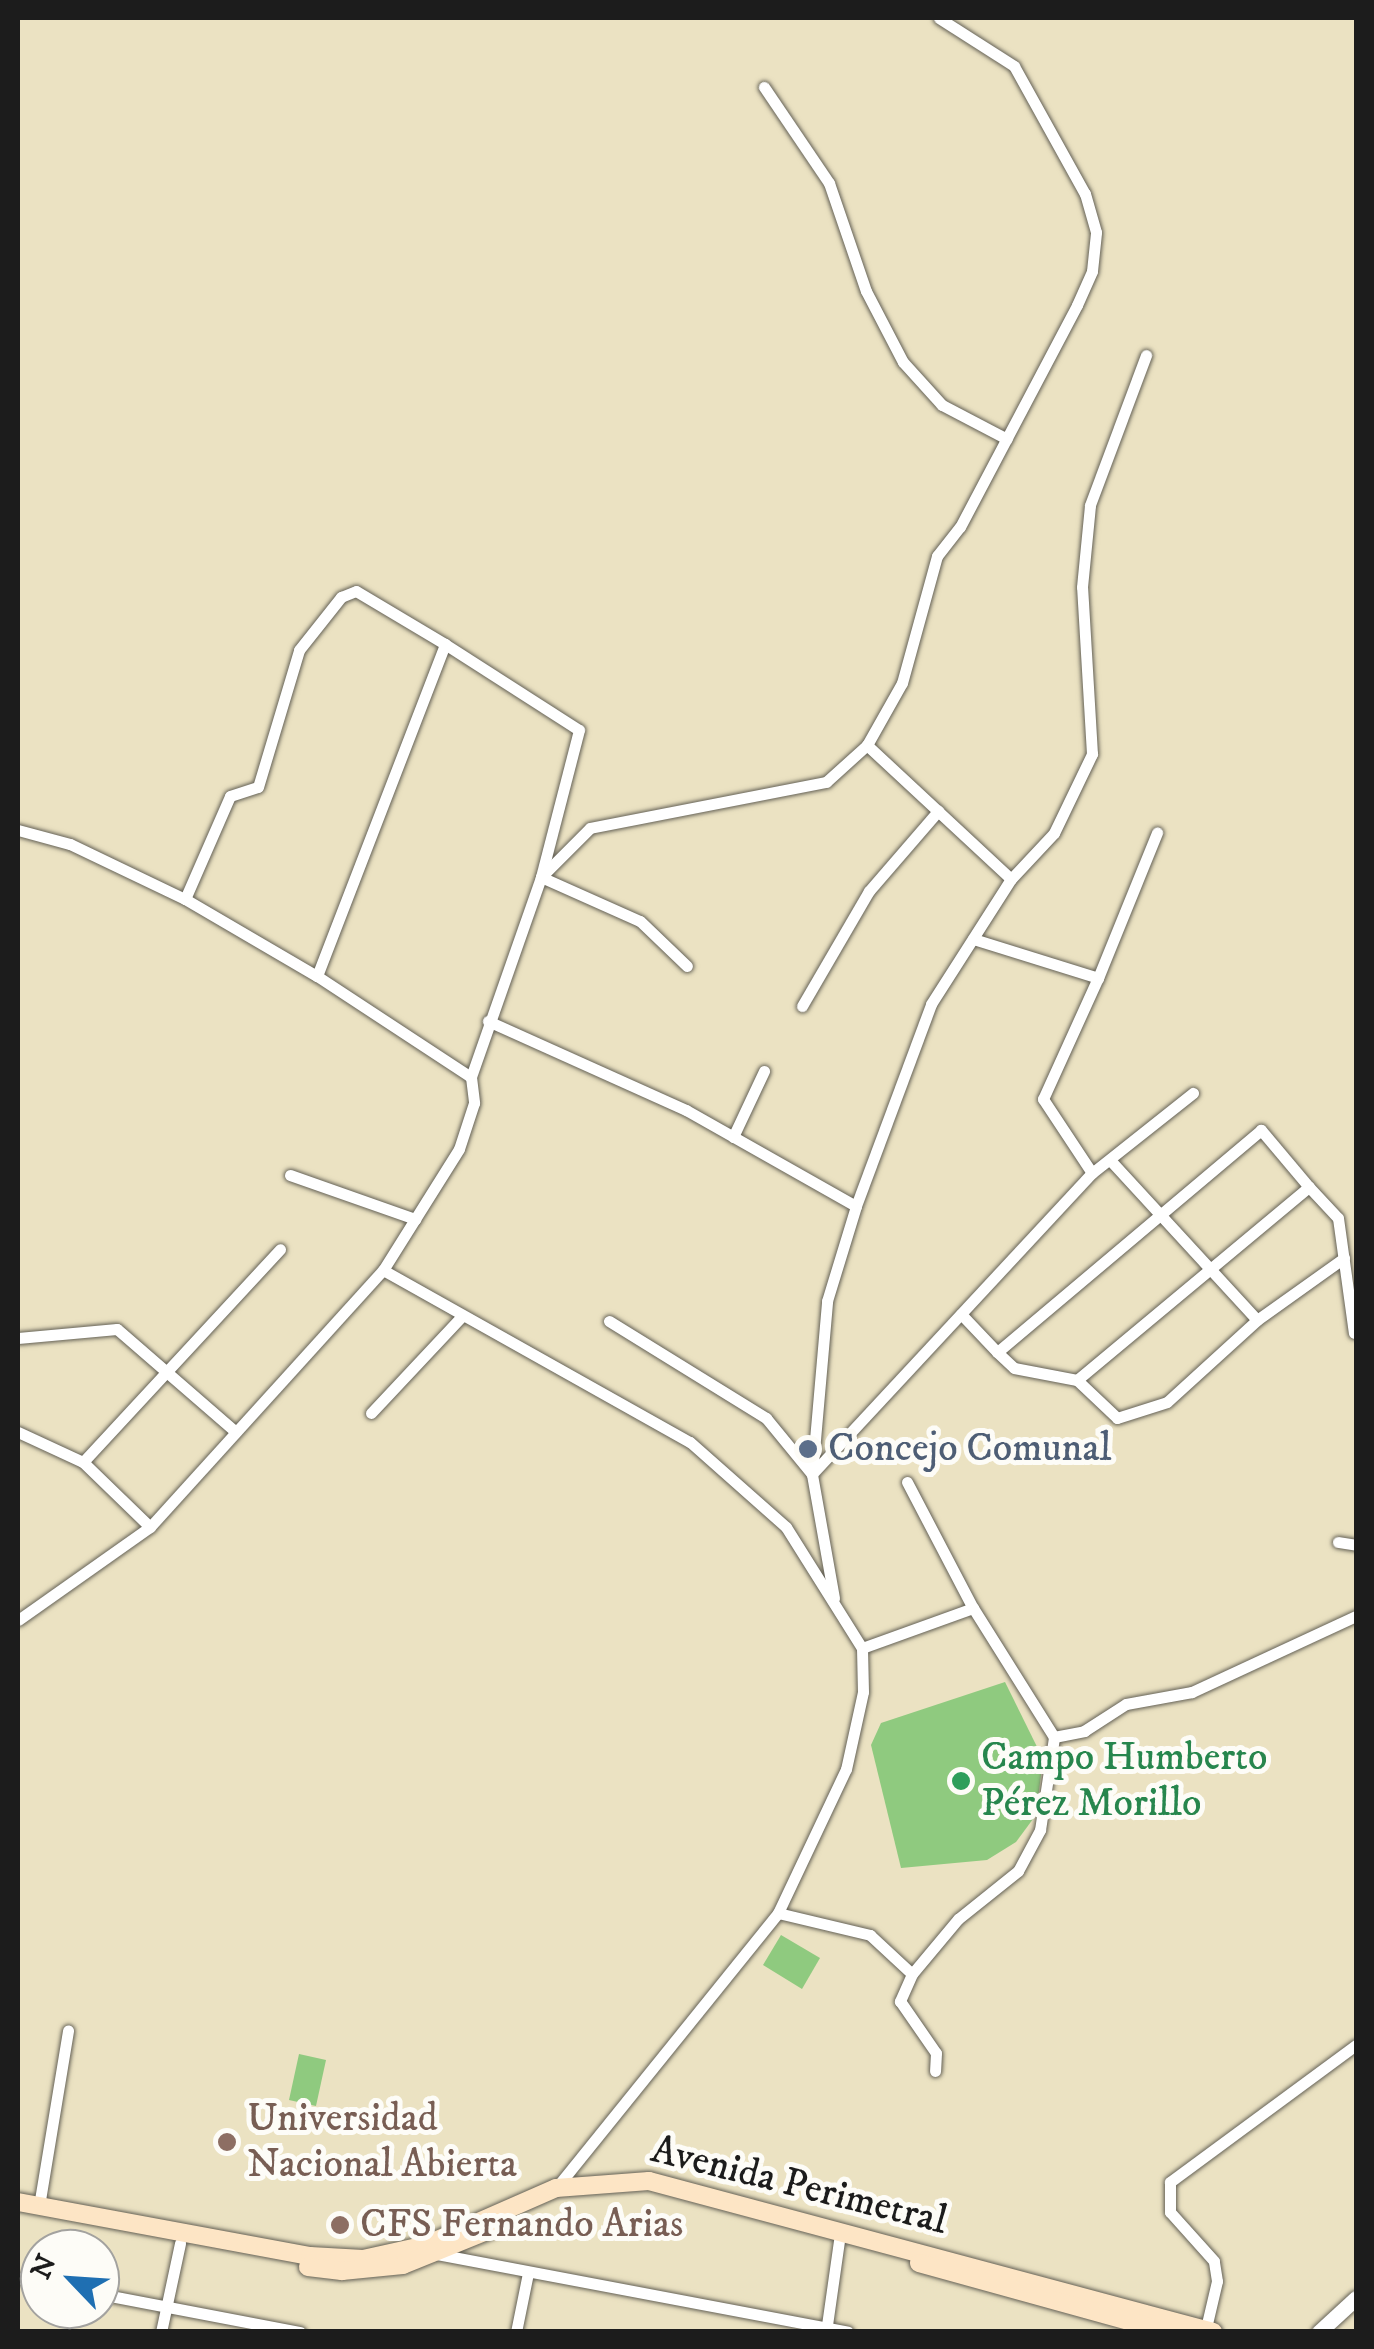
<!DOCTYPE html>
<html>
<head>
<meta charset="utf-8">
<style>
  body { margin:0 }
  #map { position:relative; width:1374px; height:2349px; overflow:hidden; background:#ebe2c2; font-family:"IM FELL DW Pica",serif }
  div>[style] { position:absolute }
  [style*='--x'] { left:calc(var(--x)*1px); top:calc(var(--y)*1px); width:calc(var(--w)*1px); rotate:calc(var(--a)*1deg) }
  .green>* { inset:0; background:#8fca7f }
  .roads { filter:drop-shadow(0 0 2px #646156) drop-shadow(0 0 2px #646156) }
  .minor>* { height:11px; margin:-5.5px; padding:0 5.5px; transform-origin:5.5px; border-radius:5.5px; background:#fff }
  .tertiary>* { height:15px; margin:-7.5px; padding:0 7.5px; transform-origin:7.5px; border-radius:7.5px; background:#fff }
  .secondary>* { height:18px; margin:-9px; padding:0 9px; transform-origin:9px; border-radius:9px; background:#fde5c5 }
  .dots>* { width:28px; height:28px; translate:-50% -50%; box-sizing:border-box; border:5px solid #fdfcf7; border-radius:50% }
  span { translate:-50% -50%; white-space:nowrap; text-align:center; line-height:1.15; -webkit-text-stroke:10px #fdfcf7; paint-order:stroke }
  .service-label { font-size:40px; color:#4e5e75 }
  .left { translate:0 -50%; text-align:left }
  .leisure-label { font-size:40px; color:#27864d }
  .education-label { font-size:40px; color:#785e54 }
  .street-label { font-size:40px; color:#1c1c1c }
  .frame { position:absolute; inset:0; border:20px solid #1c1c1c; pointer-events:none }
  .north { position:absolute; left:20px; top:2229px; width:100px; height:100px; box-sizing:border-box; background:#fdfcf7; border:2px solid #a3a29f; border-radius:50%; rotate:295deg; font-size:28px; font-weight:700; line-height:40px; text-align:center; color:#1c1c1c }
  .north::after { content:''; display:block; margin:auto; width:35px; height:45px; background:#1f6fb2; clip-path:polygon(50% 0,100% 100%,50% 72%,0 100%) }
</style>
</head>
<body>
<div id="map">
  <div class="green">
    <i style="clip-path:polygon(1005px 1682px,1043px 1759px,1036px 1815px,1016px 1842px,987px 1860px,901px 1868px,871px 1745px,881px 1723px)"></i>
    <i style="clip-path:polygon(781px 1935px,820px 1958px,802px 1989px,763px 1965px)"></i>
    <i style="clip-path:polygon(299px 2054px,326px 2060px,316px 2106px,289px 2100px)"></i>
  </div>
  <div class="roads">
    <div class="minor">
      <i style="--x:764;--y:87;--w:116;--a:55.9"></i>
      <i style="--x:829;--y:183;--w:114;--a:71.1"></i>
      <i style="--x:866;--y:291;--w:80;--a:62.5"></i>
      <i style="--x:903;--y:362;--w:58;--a:47.8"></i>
      <i style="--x:942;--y:405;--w:73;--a:27.6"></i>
      <i style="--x:867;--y:745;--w:71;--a:-60.6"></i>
      <i style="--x:902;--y:683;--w:132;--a:-74.6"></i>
      <i style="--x:937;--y:556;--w:37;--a:-52"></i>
      <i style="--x:960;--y:527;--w:251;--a:-62.2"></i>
      <i style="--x:1077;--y:305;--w:37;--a:-66"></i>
      <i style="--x:1092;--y:271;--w:39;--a:-84"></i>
      <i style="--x:1096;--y:232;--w:40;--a:-106"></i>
      <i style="--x:1085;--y:194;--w:146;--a:-119"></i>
      <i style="--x:1014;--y:66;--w:89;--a:-147.4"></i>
      <i style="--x:18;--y:830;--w:54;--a:15.1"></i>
      <i style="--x:70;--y:844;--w:127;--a:25.6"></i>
      <i style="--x:185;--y:899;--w:153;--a:30.3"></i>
      <i style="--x:317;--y:976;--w:184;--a:33.3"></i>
      <i style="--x:471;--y:1077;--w:26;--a:83"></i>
      <i style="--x:474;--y:1103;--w:48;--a:108.1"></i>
      <i style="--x:459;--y:1149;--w:143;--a:122.1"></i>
      <i style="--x:383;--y:1270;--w:347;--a:132.2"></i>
      <i style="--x:150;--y:1527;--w:161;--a:144.8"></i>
      <i style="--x:1011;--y:879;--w:63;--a:-46.9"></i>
      <i style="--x:1054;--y:833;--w:88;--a:-64.3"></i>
      <i style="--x:1092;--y:754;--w:167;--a:-93.4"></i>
      <i style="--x:1082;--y:587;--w:82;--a:-84.4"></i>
      <i style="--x:1090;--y:505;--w:160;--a:-69.5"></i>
      <i style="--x:185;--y:899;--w:112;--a:-66.4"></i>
      <i style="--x:230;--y:796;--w:29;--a:-18"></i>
      <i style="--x:258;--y:787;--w:143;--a:-73.3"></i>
      <i style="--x:299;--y:650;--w:68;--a:-51.6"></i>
      <i style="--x:341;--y:597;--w:16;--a:-22"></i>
      <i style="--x:356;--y:591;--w:104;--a:30.8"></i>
      <i style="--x:973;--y:939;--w:131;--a:17.3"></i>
      <i style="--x:1098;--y:978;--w:157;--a:-67.9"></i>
      <i style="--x:317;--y:976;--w:356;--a:-68.9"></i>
      <i style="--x:445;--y:644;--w:159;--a:32.7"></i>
      <i style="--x:579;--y:730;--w:152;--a:104.5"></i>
      <i style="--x:541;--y:877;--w:212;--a:109.3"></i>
      <i style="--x:802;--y:1006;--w:133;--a:-59.8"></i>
      <i style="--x:869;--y:891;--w:106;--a:-49.2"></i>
      <i style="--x:488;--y:1021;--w:217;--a:24.2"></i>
      <i style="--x:686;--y:1110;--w:195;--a:29.5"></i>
      <i style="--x:733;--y:1137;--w:73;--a:-64.8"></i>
      <i style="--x:1110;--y:1160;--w:217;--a:47.4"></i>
      <i style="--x:1092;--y:1173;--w:129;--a:-38.4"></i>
      <i style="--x:290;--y:1175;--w:133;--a:19.4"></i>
      <i style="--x:1309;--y:1187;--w:42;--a:46.9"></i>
      <i style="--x:1338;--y:1218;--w:116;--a:82.1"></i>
      <i style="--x:383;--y:1270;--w:352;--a:29.3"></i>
      <i style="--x:690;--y:1442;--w:128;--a:41.5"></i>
      <i style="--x:786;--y:1527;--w:143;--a:57.9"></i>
      <i style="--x:862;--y:1648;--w:44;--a:88.7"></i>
      <i style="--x:863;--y:1692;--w:79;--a:102.4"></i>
      <i style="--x:846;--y:1769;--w:159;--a:115.3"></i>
      <i style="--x:778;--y:1913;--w:353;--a:128.9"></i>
      <i style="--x:961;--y:1314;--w:52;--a:46.5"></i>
      <i style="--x:997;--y:1352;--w:23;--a:43"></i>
      <i style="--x:1014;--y:1368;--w:64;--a:10.8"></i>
      <i style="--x:1077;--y:1380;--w:302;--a:-39.8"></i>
      <i style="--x:1309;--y:1187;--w:75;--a:-130.1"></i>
      <i style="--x:1261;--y:1130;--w:345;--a:139.9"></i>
      <i style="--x:609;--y:1321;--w:185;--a:31.7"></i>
      <i style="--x:766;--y:1418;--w:72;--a:50.6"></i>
      <i style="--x:812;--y:1474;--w:174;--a:-85"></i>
      <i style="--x:827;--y:1301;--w:99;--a:-73"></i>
      <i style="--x:856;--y:1206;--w:215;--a:-69.6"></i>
      <i style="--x:931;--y:1004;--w:148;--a:-57.4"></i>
      <i style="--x:1011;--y:879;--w:197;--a:-137.1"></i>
      <i style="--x:867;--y:745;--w:55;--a:137.9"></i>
      <i style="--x:826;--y:782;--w:240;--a:169"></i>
      <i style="--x:590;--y:828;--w:69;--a:135"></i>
      <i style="--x:541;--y:877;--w:108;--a:24"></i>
      <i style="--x:640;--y:921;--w:65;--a:43.8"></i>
      <i style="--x:18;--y:1338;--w:99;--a:-5.2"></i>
      <i style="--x:117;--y:1329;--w:157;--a:40.9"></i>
      <i style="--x:1077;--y:1380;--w:55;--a:43.5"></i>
      <i style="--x:1117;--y:1418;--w:52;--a:-17.7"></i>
      <i style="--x:1167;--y:1402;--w:122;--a:-42.3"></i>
      <i style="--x:1257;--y:1320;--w:107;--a:-35.5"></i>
      <i style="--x:371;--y:1413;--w:133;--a:-46.8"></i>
      <i style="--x:18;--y:1432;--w:72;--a:24.8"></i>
      <i style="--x:83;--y:1462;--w:93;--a:44.1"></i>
      <i style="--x:83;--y:1462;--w:290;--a:-47.2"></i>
      <i style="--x:907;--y:1482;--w:142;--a:62.4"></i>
      <i style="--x:1338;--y:1542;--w:18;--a:9"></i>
      <i style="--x:834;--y:1598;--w:126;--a:-100.1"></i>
      <i style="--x:812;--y:1474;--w:411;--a:-47.1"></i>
      <i style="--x:1092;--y:1173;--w:89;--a:-123.5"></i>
      <i style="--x:1043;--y:1099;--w:133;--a:-65.6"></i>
      <i style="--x:1054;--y:1737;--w:31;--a:-11"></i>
      <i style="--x:1084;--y:1731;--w:50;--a:-32.7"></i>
      <i style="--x:1126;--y:1704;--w:67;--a:-10.3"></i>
      <i style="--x:1192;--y:1692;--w:181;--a:-24.9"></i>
      <i style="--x:778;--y:1913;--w:95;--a:13.4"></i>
      <i style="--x:870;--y:1935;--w:57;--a:42.9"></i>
      <i style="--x:912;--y:1974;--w:72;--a:-50.1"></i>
      <i style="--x:958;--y:1919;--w:77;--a:-38.7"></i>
      <i style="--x:1018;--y:1871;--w:47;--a:-61.8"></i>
      <i style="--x:1040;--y:1830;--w:94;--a:-81.4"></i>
      <i style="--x:1054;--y:1737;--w:152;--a:-122.1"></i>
      <i style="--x:973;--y:1608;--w:118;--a:160.2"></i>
      <i style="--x:912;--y:1974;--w:30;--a:114"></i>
      <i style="--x:900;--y:2001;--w:63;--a:55.3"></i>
      <i style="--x:936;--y:2053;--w:18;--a:93"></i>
      <i style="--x:39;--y:2206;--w:178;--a:-80.6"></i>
      <i style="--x:437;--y:2254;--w:418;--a:10.7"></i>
      <i style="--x:18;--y:2278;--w:23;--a:13"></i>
      <i style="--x:100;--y:2294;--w:204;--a:10.8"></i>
      <i style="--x:1206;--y:2328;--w:48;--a:-76.8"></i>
      <i style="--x:1217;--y:2281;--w:20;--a:-99"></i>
      <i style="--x:1214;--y:2261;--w:66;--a:-131.9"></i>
      <i style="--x:1170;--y:2212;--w:30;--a:-90"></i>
      <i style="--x:1170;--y:2182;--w:231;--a:-36.4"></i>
      <i style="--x:161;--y:2332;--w:91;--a:-77.9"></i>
      <i style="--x:516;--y:2332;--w:60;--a:-78.5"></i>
      <i style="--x:826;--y:2332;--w:92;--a:-81.9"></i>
    </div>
    <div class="tertiary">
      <i style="--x:1319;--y:2332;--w:50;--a:-42.6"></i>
    </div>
    <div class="secondary">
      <i style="--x:18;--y:2202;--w:297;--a:10.5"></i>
      <i style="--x:310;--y:2256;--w:53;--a:3.2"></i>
      <i style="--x:363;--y:2259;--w:65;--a:-12.5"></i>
      <i style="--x:426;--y:2245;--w:142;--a:-23.7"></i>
      <i style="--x:556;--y:2188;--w:93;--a:-4.3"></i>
      <i style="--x:649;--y:2181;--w:584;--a:14.99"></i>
      <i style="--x:919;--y:2263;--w:258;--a:15.5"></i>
      <i style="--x:308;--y:2267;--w:34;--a:7"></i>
      <i style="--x:342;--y:2271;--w:61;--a:-5.6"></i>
      <i style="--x:403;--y:2265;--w:98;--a:-22.1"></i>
    </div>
  </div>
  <div class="dots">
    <i style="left:808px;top:1449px;background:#5c6f8a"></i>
    <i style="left:961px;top:1781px;background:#2e9e5b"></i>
    <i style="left:227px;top:2142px;background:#8d6e63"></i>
    <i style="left:340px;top:2225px;background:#8d6e63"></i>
  </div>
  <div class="service-label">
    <span class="left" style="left:828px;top:1449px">Concejo Comunal</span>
  </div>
  <div class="leisure-label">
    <span class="left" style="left:981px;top:1781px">Campo Humberto<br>Pérez Morillo</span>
  </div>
  <div class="education-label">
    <span class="left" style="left:247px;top:2142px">Universidad<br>Nacional Abierta</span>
    <span class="left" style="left:360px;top:2225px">CFS Fernando Arias</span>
  </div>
  <div class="street-label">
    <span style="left:799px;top:2186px;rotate:14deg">Avenida Perimetral</span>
  </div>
  <div class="frame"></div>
  <div class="north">N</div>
</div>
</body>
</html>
